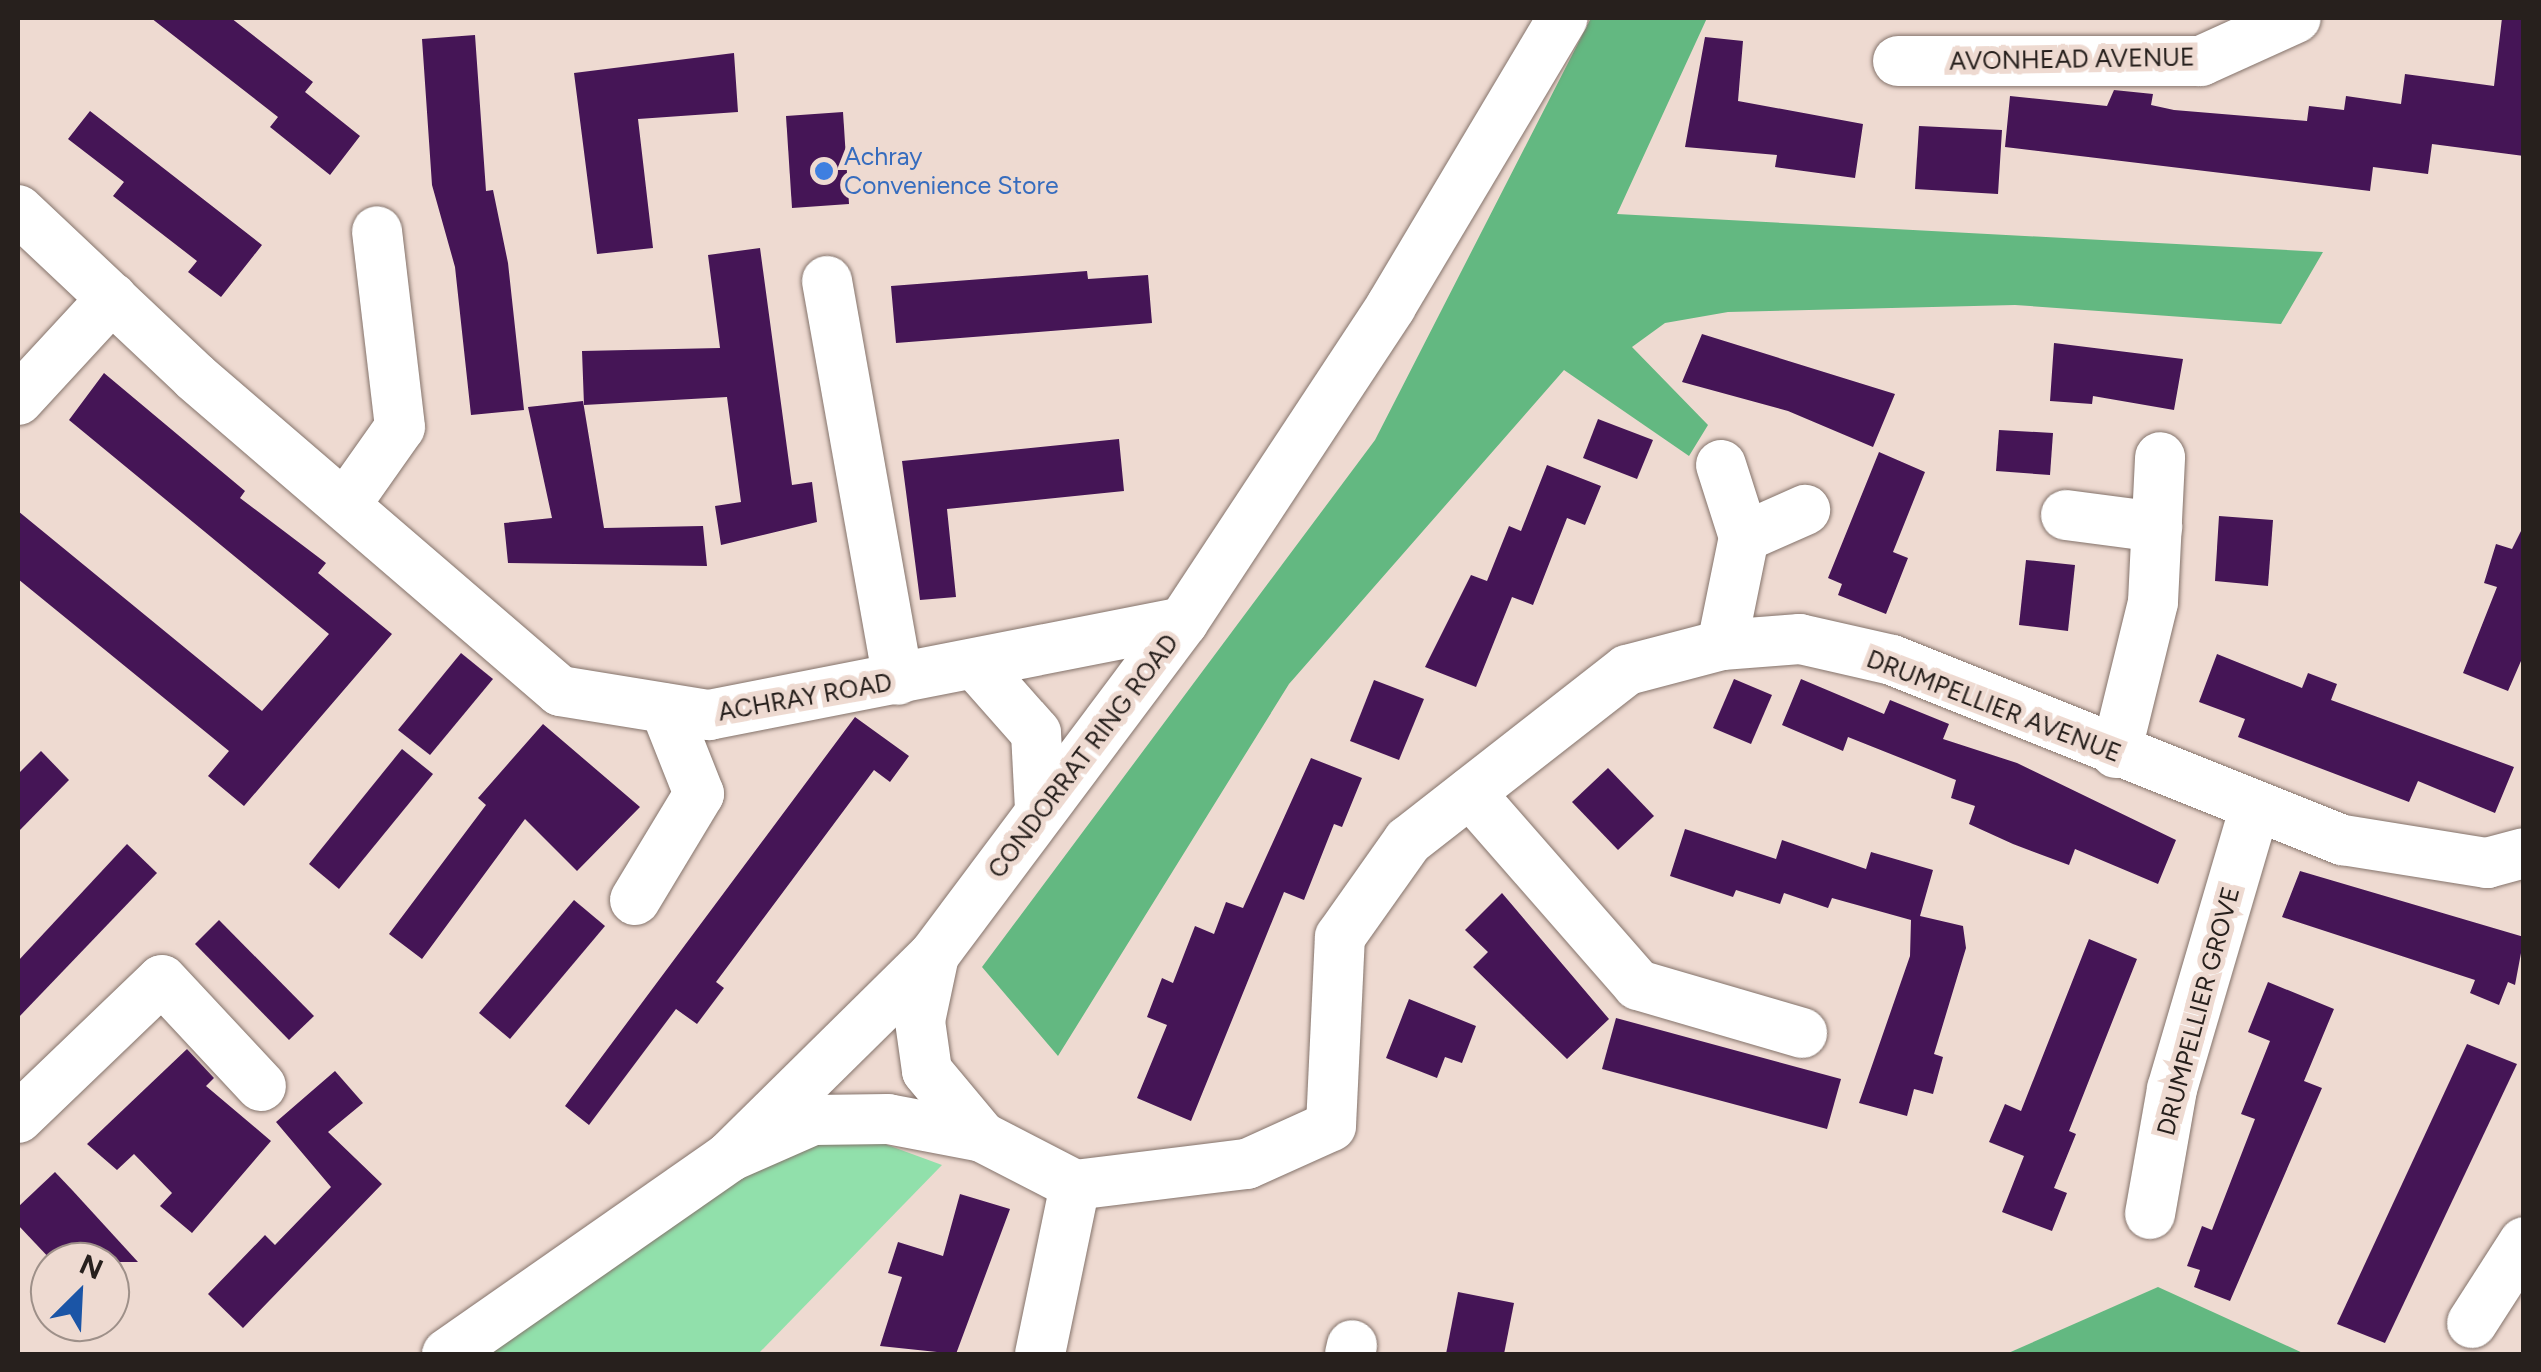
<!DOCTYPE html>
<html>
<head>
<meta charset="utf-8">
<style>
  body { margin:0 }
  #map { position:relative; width:2541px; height:1372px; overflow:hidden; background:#eedad1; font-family:Figtree,sans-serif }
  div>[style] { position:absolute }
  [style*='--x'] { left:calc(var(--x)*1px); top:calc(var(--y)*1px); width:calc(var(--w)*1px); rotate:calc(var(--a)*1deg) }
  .green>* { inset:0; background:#91e0ab }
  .forest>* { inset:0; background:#63b881 }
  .building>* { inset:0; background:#451556 }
  .roads { filter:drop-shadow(0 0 2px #84736b) drop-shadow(0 0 2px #84736b) }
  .minor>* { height:50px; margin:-25px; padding:0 25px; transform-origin:25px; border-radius:25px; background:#fff }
  .dots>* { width:28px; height:28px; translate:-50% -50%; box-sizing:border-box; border:5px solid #eedad1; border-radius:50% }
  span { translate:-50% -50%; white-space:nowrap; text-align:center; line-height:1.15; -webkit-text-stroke:10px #eedad1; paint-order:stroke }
  .street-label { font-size:25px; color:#27201d }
  .shop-label { font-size:25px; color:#366cbe }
  .left { translate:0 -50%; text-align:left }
  .frame { position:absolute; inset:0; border:20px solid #27201d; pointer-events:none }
  .north { position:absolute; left:30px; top:1242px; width:100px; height:100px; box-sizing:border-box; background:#eedad1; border:2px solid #9e9089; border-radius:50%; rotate:24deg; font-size:28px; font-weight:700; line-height:40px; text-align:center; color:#27201d }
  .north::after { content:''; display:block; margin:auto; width:35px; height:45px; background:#1b55a6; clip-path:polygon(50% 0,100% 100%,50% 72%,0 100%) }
</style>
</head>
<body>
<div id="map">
  <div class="green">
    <i style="clip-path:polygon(814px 1118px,942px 1165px,758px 1354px,486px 1354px)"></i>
  </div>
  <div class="forest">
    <i style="clip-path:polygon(1591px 18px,1707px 18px,1617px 214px,2323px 252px,2281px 324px,2015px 305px,1728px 312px,1665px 323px,1632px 347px,1708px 425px,1689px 456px,1564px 370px,1289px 684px,1058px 1056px,982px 967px,1375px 440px)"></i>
    <i style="clip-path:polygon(2158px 1287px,2305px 1354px,2006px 1354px)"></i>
  </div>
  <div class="building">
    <i style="clip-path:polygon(151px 18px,231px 18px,313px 82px,305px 92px,360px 136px,330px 175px,270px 127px,278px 117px)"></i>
    <i style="clip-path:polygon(2502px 18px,2524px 18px,2524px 156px,2432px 144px,2428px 174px,2373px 167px,2370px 191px,2005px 147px,2010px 96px,2107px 106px,2114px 90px,2153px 94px,2151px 105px,2174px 110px,2307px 121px,2309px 106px,2344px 110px,2346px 96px,2401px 104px,2405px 74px,2494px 86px)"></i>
    <i style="clip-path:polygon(475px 35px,486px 191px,493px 190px,508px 263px,524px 410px,471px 415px,455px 267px,432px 185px,422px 39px)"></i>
    <i style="clip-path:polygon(1705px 37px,1743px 41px,1738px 101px,1863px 124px,1855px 178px,1775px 167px,1777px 155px,1685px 147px)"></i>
    <i style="clip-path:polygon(734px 53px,738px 112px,638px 119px,653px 248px,597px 254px,574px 73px)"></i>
    <i style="clip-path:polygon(90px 111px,262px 245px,221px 297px,188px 272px,197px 261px,113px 196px,124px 182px,68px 139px)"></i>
    <i style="clip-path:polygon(843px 112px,849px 204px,792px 208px,786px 116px)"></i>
    <i style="clip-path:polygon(1919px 126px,2002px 130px,1998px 194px,1915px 189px)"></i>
    <i style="clip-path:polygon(760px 248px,792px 485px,812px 482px,817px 522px,721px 545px,715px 506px,741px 502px,727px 397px,584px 405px,582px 351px,720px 348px,708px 255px)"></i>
    <i style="clip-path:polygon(1087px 271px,1088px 279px,1148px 275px,1152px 323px,896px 343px,891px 286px)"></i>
    <i style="clip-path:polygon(1702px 334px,1895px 394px,1873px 447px,1788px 411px,1682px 382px)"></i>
    <i style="clip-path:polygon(2054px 343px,2183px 359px,2174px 410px,2093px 396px,2092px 404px,2050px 401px)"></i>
    <i style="clip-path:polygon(104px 373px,245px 491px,240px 498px,326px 563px,318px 573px,392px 634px,244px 806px,208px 776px,229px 751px,18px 579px,18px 511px,262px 711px,329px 634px,69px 420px)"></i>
    <i style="clip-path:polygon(583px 401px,604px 528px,703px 526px,707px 566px,508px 563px,504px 523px,552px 518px,528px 407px)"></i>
    <i style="clip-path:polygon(1598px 419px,1653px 440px,1637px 479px,1583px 458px)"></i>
    <i style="clip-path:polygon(1999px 430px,2053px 433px,2050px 475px,1996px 471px)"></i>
    <i style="clip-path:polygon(1119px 439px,1124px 491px,947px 509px,956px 597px,920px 600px,902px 461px)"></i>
    <i style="clip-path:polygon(1879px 452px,1925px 472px,1893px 552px,1908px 558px,1886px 614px,1838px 595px,1842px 584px,1828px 578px)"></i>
    <i style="clip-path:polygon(1547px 465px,1601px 486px,1585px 525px,1567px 518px,1533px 605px,1512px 597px,1476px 687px,1425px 667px,1471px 575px,1487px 581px,1509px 526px,1521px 531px)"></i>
    <i style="clip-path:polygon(2219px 516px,2273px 520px,2268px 586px,2215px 581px)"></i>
    <i style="clip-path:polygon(2524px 525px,2524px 654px,2508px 691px,2463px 673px,2497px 587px,2484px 583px,2496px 544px,2512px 549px)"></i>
    <i style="clip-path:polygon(2026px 560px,2075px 565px,2068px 631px,2019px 625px)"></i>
    <i style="clip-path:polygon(461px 653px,493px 679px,430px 755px,398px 730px)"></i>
    <i style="clip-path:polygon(2217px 654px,2302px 688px,2308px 673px,2337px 684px,2331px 700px,2514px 767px,2495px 813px,2418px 781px,2409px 802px,2238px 737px,2245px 719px,2199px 702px)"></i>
    <i style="clip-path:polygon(1734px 679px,1772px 695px,1751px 744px,1713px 728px)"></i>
    <i style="clip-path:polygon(1801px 679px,1884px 714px,1890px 700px,1949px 724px,1943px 739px,2017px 763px,2176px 840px,2158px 884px,2075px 849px,2069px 865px,2013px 844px,1969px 824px,1975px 806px,1951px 798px,1956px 780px,1848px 737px,1843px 751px,1782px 725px)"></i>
    <i style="clip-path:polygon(1374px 680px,1424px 699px,1399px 760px,1350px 741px)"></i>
    <i style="clip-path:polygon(855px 717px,909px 756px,890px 782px,874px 770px,716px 982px,724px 988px,697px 1024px,676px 1009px,589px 1125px,565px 1106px)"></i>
    <i style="clip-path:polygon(543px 724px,640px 807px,577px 871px,525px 819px,422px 959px,389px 934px,486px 805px,478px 798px)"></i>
    <i style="clip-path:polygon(402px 749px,433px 774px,339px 889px,309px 864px)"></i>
    <i style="clip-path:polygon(41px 751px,69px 780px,18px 832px,18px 774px)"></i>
    <i style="clip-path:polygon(1311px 758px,1362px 778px,1342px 827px,1334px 824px,1304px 900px,1284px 892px,1191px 1121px,1137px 1098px,1167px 1025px,1147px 1017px,1162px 978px,1173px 983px,1195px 926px,1214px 934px,1226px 902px,1243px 908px)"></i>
    <i style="clip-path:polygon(1608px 768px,1654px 816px,1618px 850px,1572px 802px)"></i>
    <i style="clip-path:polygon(1685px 829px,1776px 859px,1782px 840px,1866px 869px,1871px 852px,1933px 870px,1920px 916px,1963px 926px,1966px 948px,1934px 1054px,1943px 1057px,1933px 1094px,1914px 1089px,1907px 1116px,1859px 1103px,1910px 956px,1911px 920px,1832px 898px,1828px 908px,1784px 893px,1780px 904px,1736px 890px,1733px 897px,1670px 876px)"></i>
    <i style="clip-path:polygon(127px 844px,157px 873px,18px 1018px,18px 961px)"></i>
    <i style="clip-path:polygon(2300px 871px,2524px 937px,2515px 985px,2508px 982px,2499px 1005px,2470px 993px,2475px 980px,2282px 917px)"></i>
    <i style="clip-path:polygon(1502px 893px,1609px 1019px,1567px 1059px,1473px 967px,1488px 952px,1465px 930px)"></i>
    <i style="clip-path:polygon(574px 900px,605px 926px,510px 1039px,479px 1013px)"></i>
    <i style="clip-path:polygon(219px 920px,314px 1016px,289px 1040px,195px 944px)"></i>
    <i style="clip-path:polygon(2089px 939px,2137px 959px,2069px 1131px,2076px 1134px,2054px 1188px,2067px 1193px,2052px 1231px,2002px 1212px,2024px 1156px,1989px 1142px,2005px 1104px,2021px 1111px)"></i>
    <i style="clip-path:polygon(2268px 982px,2334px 1009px,2304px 1081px,2322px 1088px,2230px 1301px,2194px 1287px,2200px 1270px,2187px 1266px,2202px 1226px,2212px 1230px,2255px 1119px,2241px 1114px,2270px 1041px,2248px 1032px)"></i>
    <i style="clip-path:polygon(1409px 999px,1476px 1026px,1462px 1063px,1445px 1057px,1437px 1078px,1386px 1058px)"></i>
    <i style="clip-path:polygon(1616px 1018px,1841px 1079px,1827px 1129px,1602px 1069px)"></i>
    <i style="clip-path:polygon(2467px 1044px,2517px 1064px,2385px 1343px,2337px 1324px)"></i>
    <i style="clip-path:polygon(187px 1049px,214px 1078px,206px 1086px,271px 1141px,192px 1233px,160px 1206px,172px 1193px,134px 1154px,117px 1170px,87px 1144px)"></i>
    <i style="clip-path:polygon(335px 1071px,363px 1103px,328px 1132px,382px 1184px,243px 1328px,208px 1294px,265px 1235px,275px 1245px,331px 1187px,276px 1122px)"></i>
    <i style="clip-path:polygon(55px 1172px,73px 1191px,138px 1262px,53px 1262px,18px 1225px,18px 1207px)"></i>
    <i style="clip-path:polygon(960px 1194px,1010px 1209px,956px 1354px,880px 1346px,902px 1277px,888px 1273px,898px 1242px,943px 1256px)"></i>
    <i style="clip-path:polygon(1458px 1292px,1514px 1303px,1504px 1354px,1446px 1354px)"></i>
  </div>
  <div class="roads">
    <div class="minor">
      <i style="--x:1898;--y:61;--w:303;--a:0"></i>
      <i style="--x:2201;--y:61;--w:104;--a:-24.4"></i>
      <i style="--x:18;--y:210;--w:243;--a:43.3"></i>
      <i style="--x:195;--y:377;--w:481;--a:40.7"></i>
      <i style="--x:560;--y:691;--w:151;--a:9.2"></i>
      <i style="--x:709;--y:715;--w:483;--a:-11.1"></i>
      <i style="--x:827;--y:281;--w:405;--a:79.9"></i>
      <i style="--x:18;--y:400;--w:139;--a:-47.3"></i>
      <i style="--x:1721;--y:465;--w:76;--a:72.3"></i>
      <i style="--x:1744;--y:537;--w:110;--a:101.5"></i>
      <i style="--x:345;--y:505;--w:95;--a:-54.8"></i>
      <i style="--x:400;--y:427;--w:197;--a:-96.7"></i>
      <i style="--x:2066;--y:515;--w:92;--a:7.5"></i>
      <i style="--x:1744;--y:537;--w:67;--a:-23.9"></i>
      <i style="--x:975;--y:664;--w:92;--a:48.5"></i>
      <i style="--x:1036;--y:733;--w:76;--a:87"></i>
      <i style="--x:2116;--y:753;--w:155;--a:-76.2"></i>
      <i style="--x:2153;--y:602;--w:145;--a:-87.2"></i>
      <i style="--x:1470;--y:793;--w:255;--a:48.8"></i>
      <i style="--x:1638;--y:985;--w:171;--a:16.3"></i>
      <i style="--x:635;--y:900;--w:124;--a:-58.9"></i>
      <i style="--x:699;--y:794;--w:92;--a:-111.6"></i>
      <i style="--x:934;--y:955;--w:67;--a:102"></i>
      <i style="--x:920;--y:1021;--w:50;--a:82"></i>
      <i style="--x:927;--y:1071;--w:86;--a:50.2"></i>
      <i style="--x:18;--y:1118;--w:199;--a:-43.8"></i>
      <i style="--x:162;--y:980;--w:145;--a:47"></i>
      <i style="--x:729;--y:1157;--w:92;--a:-23.8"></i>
      <i style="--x:813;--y:1120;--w:75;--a:-0.8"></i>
      <i style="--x:888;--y:1119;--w:96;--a:10.8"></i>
      <i style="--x:982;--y:1137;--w:105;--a:27.3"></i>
      <i style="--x:1075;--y:1185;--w:173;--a:-7"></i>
      <i style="--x:1247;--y:1164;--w:92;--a:-24.3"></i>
      <i style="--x:1331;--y:1126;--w:189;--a:-87.3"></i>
      <i style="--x:1340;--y:937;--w:118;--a:-54.7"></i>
      <i style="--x:1408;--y:841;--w:278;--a:-38"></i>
      <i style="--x:1627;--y:670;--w:98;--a:-14.7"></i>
      <i style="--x:1722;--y:645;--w:78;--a:-4.4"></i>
      <i style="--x:1800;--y:639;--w:94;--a:12.9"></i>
      <i style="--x:1892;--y:660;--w:486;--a:21.8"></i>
      <i style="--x:2343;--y:840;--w:146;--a:9.1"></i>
      <i style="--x:2487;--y:863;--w:38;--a:-15"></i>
      <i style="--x:2150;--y:1214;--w:127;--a:-80"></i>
      <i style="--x:2172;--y:1089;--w:290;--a:-73.6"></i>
      <i style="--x:2472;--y:1323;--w:96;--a:-57.3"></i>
      <i style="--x:447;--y:1354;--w:344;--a:-34.9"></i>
      <i style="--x:729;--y:1157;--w:288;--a:-44.6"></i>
      <i style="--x:934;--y:955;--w:416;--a:-53.2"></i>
      <i style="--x:1183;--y:622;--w:378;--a:-56.6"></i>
      <i style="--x:1391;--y:306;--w:335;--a:-59.2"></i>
      <i style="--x:1040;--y:1354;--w:173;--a:-78.3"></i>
      <i style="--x:1350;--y:1354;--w:9;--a:-77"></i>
    </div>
  </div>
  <div class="dots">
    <i style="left:824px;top:171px;background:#3f7fe0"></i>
  </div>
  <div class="street-label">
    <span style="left:2072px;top:59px;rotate:-1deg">AVONHEAD AVENUE</span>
    <span style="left:805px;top:697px;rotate:-10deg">ACHRAY ROAD</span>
    <span style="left:1994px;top:706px;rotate:21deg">DRUMPELLIER AVENUE</span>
    <span style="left:1083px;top:756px;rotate:-53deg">CONDORRAT RING ROAD</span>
    <span style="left:2198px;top:1011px;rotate:-75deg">DRUMPELLIER GROVE</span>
  </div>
  <div class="shop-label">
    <span class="left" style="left:844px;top:171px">Achray<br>Convenience Store</span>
  </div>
  <div class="frame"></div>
  <div class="north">N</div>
</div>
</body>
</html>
